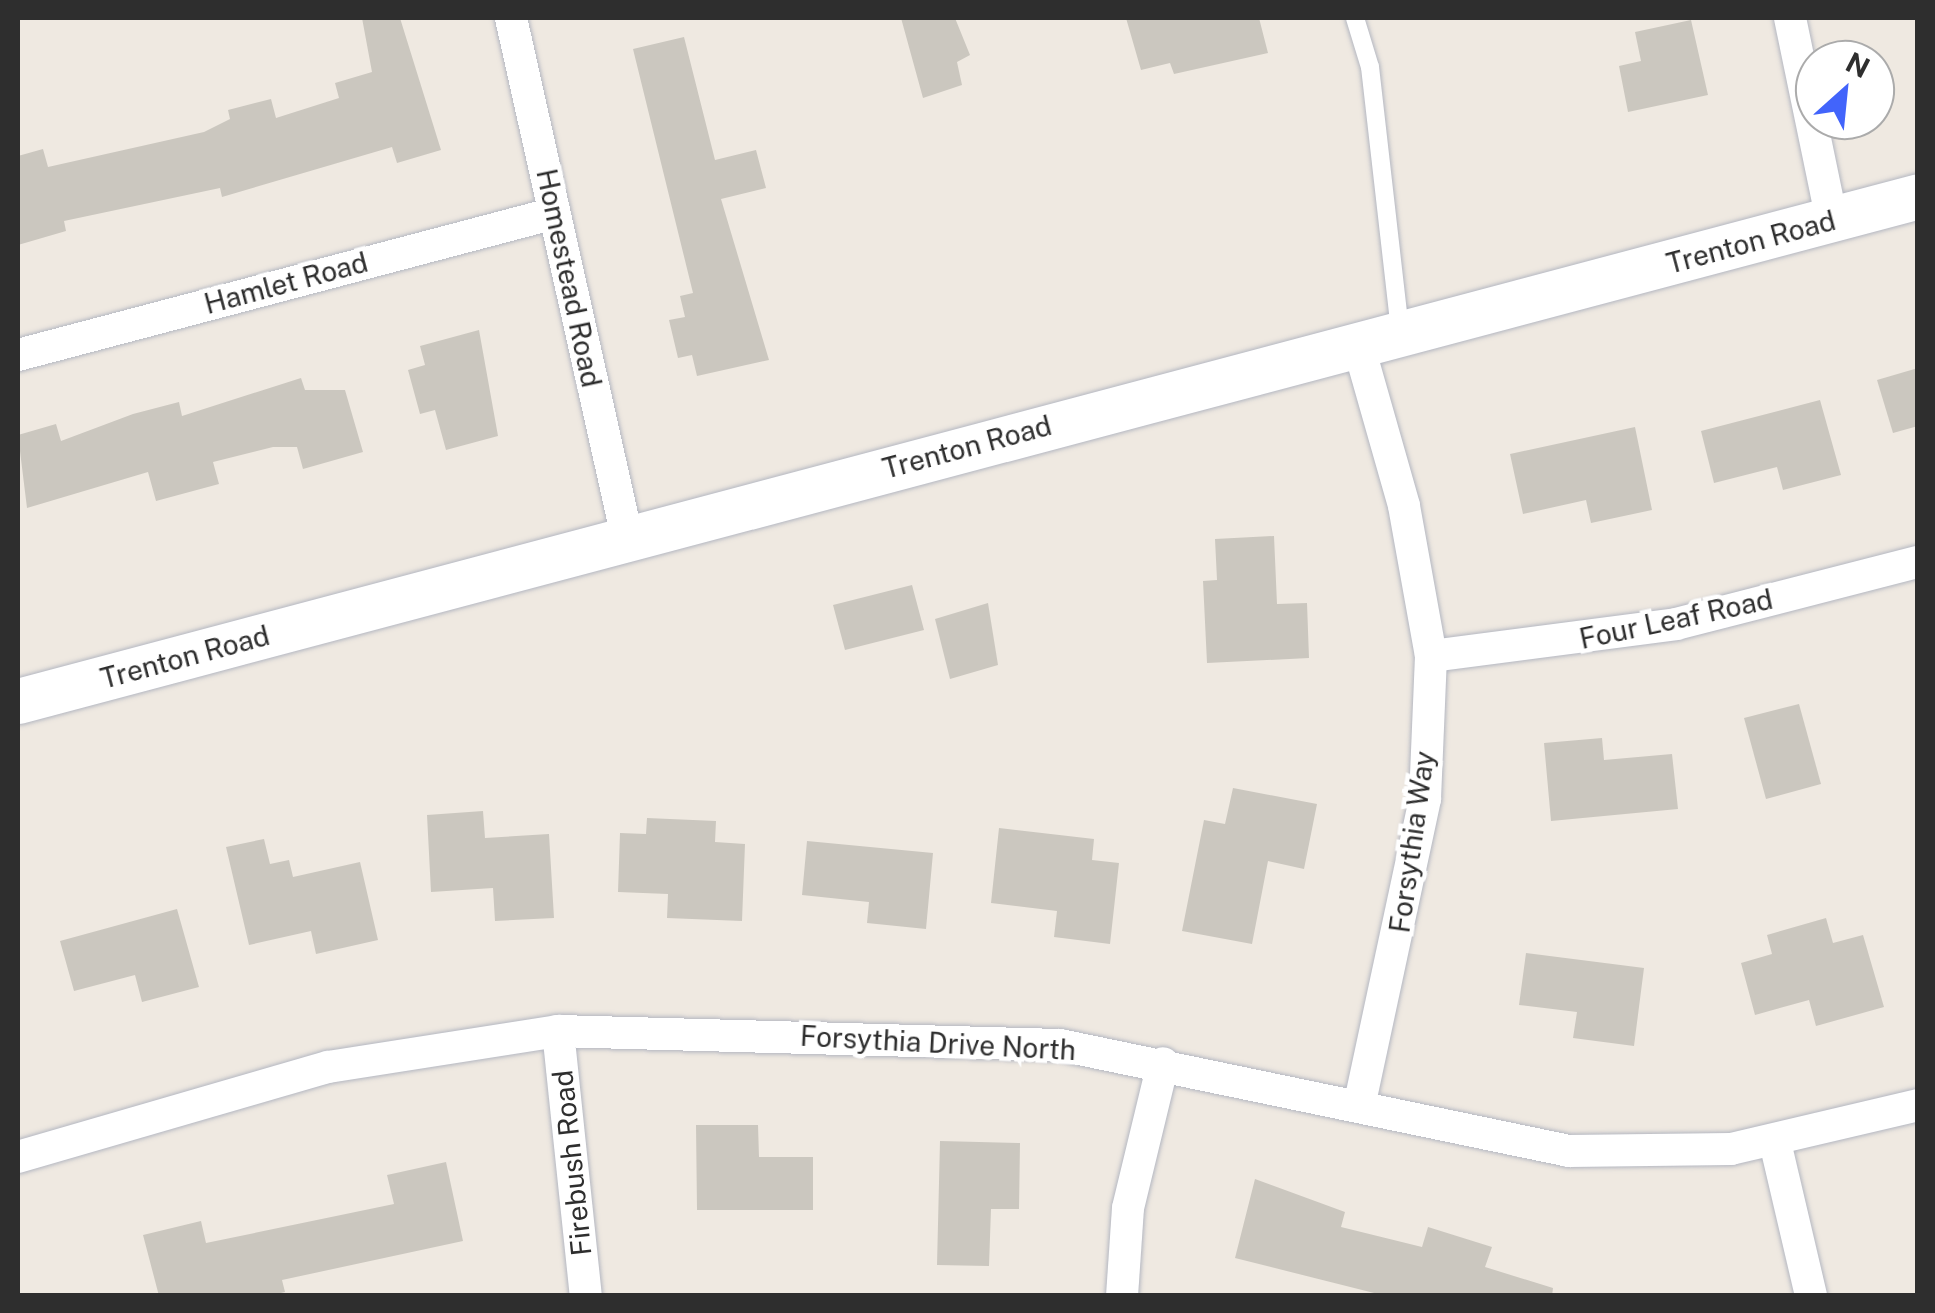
<!DOCTYPE html>
<html>
<head>
<meta charset="utf-8">
<style>
  body { margin:0 }
  #map { position:relative; width:1935px; height:1313px; overflow:hidden; background:#efe9e1; font-family:"Public Sans",sans-serif }
  div>[style] { position:absolute }
  [style*='--x'] { left:calc(var(--x)*1px); top:calc(var(--y)*1px); width:calc(var(--w)*1px); rotate:calc(var(--a)*1deg) }
  .building>* { inset:0; background:#cbc7bf }
  .roads { filter:drop-shadow(0 0 2px #b4b7c1) drop-shadow(0 0 2px #b4b7c1) }
  .service>* { height:18px; margin:-9px; padding:0 9px; transform-origin:9px; border-radius:9px; background:#fff }
  .minor>* { height:32px; margin:-16px; padding:0 16px; transform-origin:16px; border-radius:16px; background:#fff }
  .secondary>* { height:45px; margin:-22.5px; padding:0 22.5px; transform-origin:22.5px; border-radius:22.5px; background:#fff }
  span { translate:-50% -50%; white-space:nowrap; text-align:center; line-height:1.15; -webkit-text-stroke:9px #fff; paint-order:stroke }
  .street-label { font-size:28px; color:#2e2e2e }
  .frame { position:absolute; inset:0; border:20px solid #2e2e2e; pointer-events:none }
  .north { position:absolute; left:1795px; top:40px; width:100px; height:100px; box-sizing:border-box; background:#fff; border:2px solid #ababab; border-radius:50%; rotate:27deg; font-size:28px; font-weight:700; line-height:40px; text-align:center; color:#2e2e2e }
  .north::after { content:''; display:block; margin:auto; width:35px; height:45px; background:#4264fb; clip-path:polygon(50% 0,100% 100%,50% 72%,0 100%) }
</style>
</head>
<body>
<div id="map">
  <div class="building">
    <i style="clip-path:polygon(362px 18px,400px 18px,441px 150px,397px 163px,392px 147px,222px 197px,220px 188px,64px 221px,66px 231px,18px 245px,18px 156px,43px 149px,48px 167px,204px 132px,230px 119px,228px 110px,271px 99px,276px 118px,339px 98px,335px 83px,372px 72px)"></i>
    <i style="clip-path:polygon(901px 18px,955px 18px,970px 55px,957px 62px,962px 85px,923px 98px)"></i>
    <i style="clip-path:polygon(1126px 18px,1259px 18px,1268px 53px,1174px 74px,1170px 63px,1141px 70px)"></i>
    <i style="clip-path:polygon(1691px 20px,1708px 95px,1628px 112px,1619px 66px,1641px 61px,1635px 32px)"></i>
    <i style="clip-path:polygon(684px 37px,715px 160px,756px 150px,766px 188px,721px 199px,769px 360px,697px 376px,692px 355px,678px 358px,669px 320px,685px 317px,680px 296px,693px 293px,633px 49px)"></i>
    <i style="clip-path:polygon(479px 330px,498px 436px,446px 450px,435px 410px,420px 414px,408px 370px,425px 365px,420px 346px)"></i>
    <i style="clip-path:polygon(1918px 368px,1918px 426px,1893px 433px,1877px 380px)"></i>
    <i style="clip-path:polygon(301px 378px,305px 390px,345px 390px,363px 452px,303px 469px,297px 447px,273px 447px,213px 462px,219px 484px,156px 501px,148px 472px,27px 508px,18px 435px,56px 424px,61px 441px,133px 414px,179px 402px,182px 416px)"></i>
    <i style="clip-path:polygon(1820px 400px,1841px 475px,1783px 490px,1777px 467px,1714px 483px,1701px 431px)"></i>
    <i style="clip-path:polygon(1635px 427px,1652px 510px,1591px 523px,1586px 500px,1523px 514px,1510px 454px)"></i>
    <i style="clip-path:polygon(1274px 536px,1277px 604px,1307px 603px,1309px 658px,1207px 663px,1203px 581px,1217px 580px,1215px 539px)"></i>
    <i style="clip-path:polygon(912px 585px,924px 630px,845px 650px,833px 605px)"></i>
    <i style="clip-path:polygon(988px 603px,998px 665px,950px 679px,935px 619px)"></i>
    <i style="clip-path:polygon(1799px 704px,1821px 784px,1766px 799px,1744px 718px)"></i>
    <i style="clip-path:polygon(1602px 738px,1604px 760px,1672px 754px,1678px 809px,1551px 821px,1544px 743px)"></i>
    <i style="clip-path:polygon(1233px 788px,1317px 804px,1304px 869px,1268px 861px,1252px 944px,1182px 931px,1204px 820px,1225px 824px)"></i>
    <i style="clip-path:polygon(483px 811px,485px 838px,549px 834px,554px 918px,495px 921px,493px 888px,431px 892px,427px 815px)"></i>
    <i style="clip-path:polygon(647px 818px,716px 821px,715px 842px,745px 844px,742px 921px,667px 918px,668px 894px,618px 892px,620px 833px,646px 834px)"></i>
    <i style="clip-path:polygon(999px 828px,1094px 839px,1092px 860px,1119px 863px,1110px 944px,1054px 937px,1057px 911px,991px 903px)"></i>
    <i style="clip-path:polygon(264px 839px,270px 864px,289px 860px,293px 877px,360px 862px,378px 940px,316px 954px,311px 931px,249px 945px,226px 847px)"></i>
    <i style="clip-path:polygon(807px 841px,933px 853px,926px 929px,867px 923px,869px 902px,802px 895px)"></i>
    <i style="clip-path:polygon(177px 909px,199px 987px,142px 1002px,135px 975px,74px 991px,60px 941px)"></i>
    <i style="clip-path:polygon(1826px 918px,1833px 943px,1863px 935px,1884px 1007px,1816px 1026px,1809px 1000px,1755px 1015px,1741px 963px,1772px 954px,1767px 935px)"></i>
    <i style="clip-path:polygon(1526px 953px,1644px 968px,1634px 1046px,1573px 1038px,1577px 1012px,1519px 1005px)"></i>
    <i style="clip-path:polygon(696px 1125px,758px 1125px,759px 1157px,813px 1157px,813px 1210px,697px 1210px)"></i>
    <i style="clip-path:polygon(940px 1141px,1020px 1143px,1019px 1209px,991px 1209px,989px 1266px,937px 1265px)"></i>
    <i style="clip-path:polygon(446px 1162px,463px 1241px,282px 1280px,285px 1292px,269px 1296px,159px 1296px,143px 1235px,201px 1221px,206px 1243px,394px 1204px,387px 1175px)"></i>
    <i style="clip-path:polygon(1255px 1179px,1345px 1212px,1341px 1227px,1422px 1247px,1428px 1227px,1492px 1247px,1485px 1267px,1553px 1288px,1552px 1296px,1386px 1296px,1235px 1258px)"></i>
  </div>
  <div class="roads">
    <div class="service">
      <i style="--x:1355;--y:18;--w:51;--a:73"></i>
      <i style="--x:1370;--y:67;--w:267;--a:83.5"></i>
    </div>
    <div class="minor">
      <i style="--x:511;--y:18;--w:532;--a:77.4"></i>
      <i style="--x:1790;--y:18;--w:207;--a:78.3"></i>
      <i style="--x:1358;--y:344;--w:168;--a:74.1"></i>
      <i style="--x:1404;--y:506;--w:152;--a:79.8"></i>
      <i style="--x:1431;--y:656;--w:143;--a:92.4"></i>
      <i style="--x:1425;--y:799;--w:314;--a:102.1"></i>
      <i style="--x:18;--y:355;--w:555;--a:-14.81"></i>
      <i style="--x:1431;--y:656;--w:247;--a:-7.4"></i>
      <i style="--x:1676;--y:624;--w:250;--a:-14.4"></i>
      <i style="--x:558;--y:1031;--w:266;--a:84"></i>
      <i style="--x:1775;--y:1142;--w:158;--a:76.8"></i>
      <i style="--x:18;--y:1157;--w:323;--a:-16.2"></i>
      <i style="--x:328;--y:1067;--w:233;--a:-8.9"></i>
      <i style="--x:558;--y:1031;--w:502;--a:1.6"></i>
      <i style="--x:1060;--y:1045;--w:520;--a:11.76"></i>
      <i style="--x:1569;--y:1151;--w:162;--a:-0.7"></i>
      <i style="--x:1731;--y:1149;--w:192;--a:-13.2"></i>
      <i style="--x:1122;--y:1296;--w:88;--a:-86.1"></i>
      <i style="--x:1128;--y:1208;--w:149;--a:-76.4"></i>
    </div>
    <div class="secondary">
      <i style="--x:18;--y:701;--w:1966;--a:-14.88"></i>
    </div>
  </div>
  <div class="street-label">
    <span style="left:1751px;top:242px;rotate:-15deg">Trenton Road</span>
    <span style="left:569px;top:278px;rotate:78deg">Homestead Road</span>
    <span style="left:286px;top:283px;rotate:-15deg">Hamlet Road</span>
    <span style="left:967px;top:447px;rotate:-15deg">Trenton Road</span>
    <span style="left:1676px;top:619px;rotate:-12deg">Four Leaf Road</span>
    <span style="left:185px;top:657px;rotate:-15deg">Trenton Road</span>
    <span style="left:1412px;top:842px;rotate:-82deg">Forsythia Way</span>
    <span style="left:938px;top:1043px;rotate:3deg">Forsythia Drive North</span>
    <span style="left:572px;top:1163px;rotate:-96deg">Firebush Road</span>
  </div>
  <div class="frame"></div>
  <div class="north">N</div>
</div>
</body>
</html>
